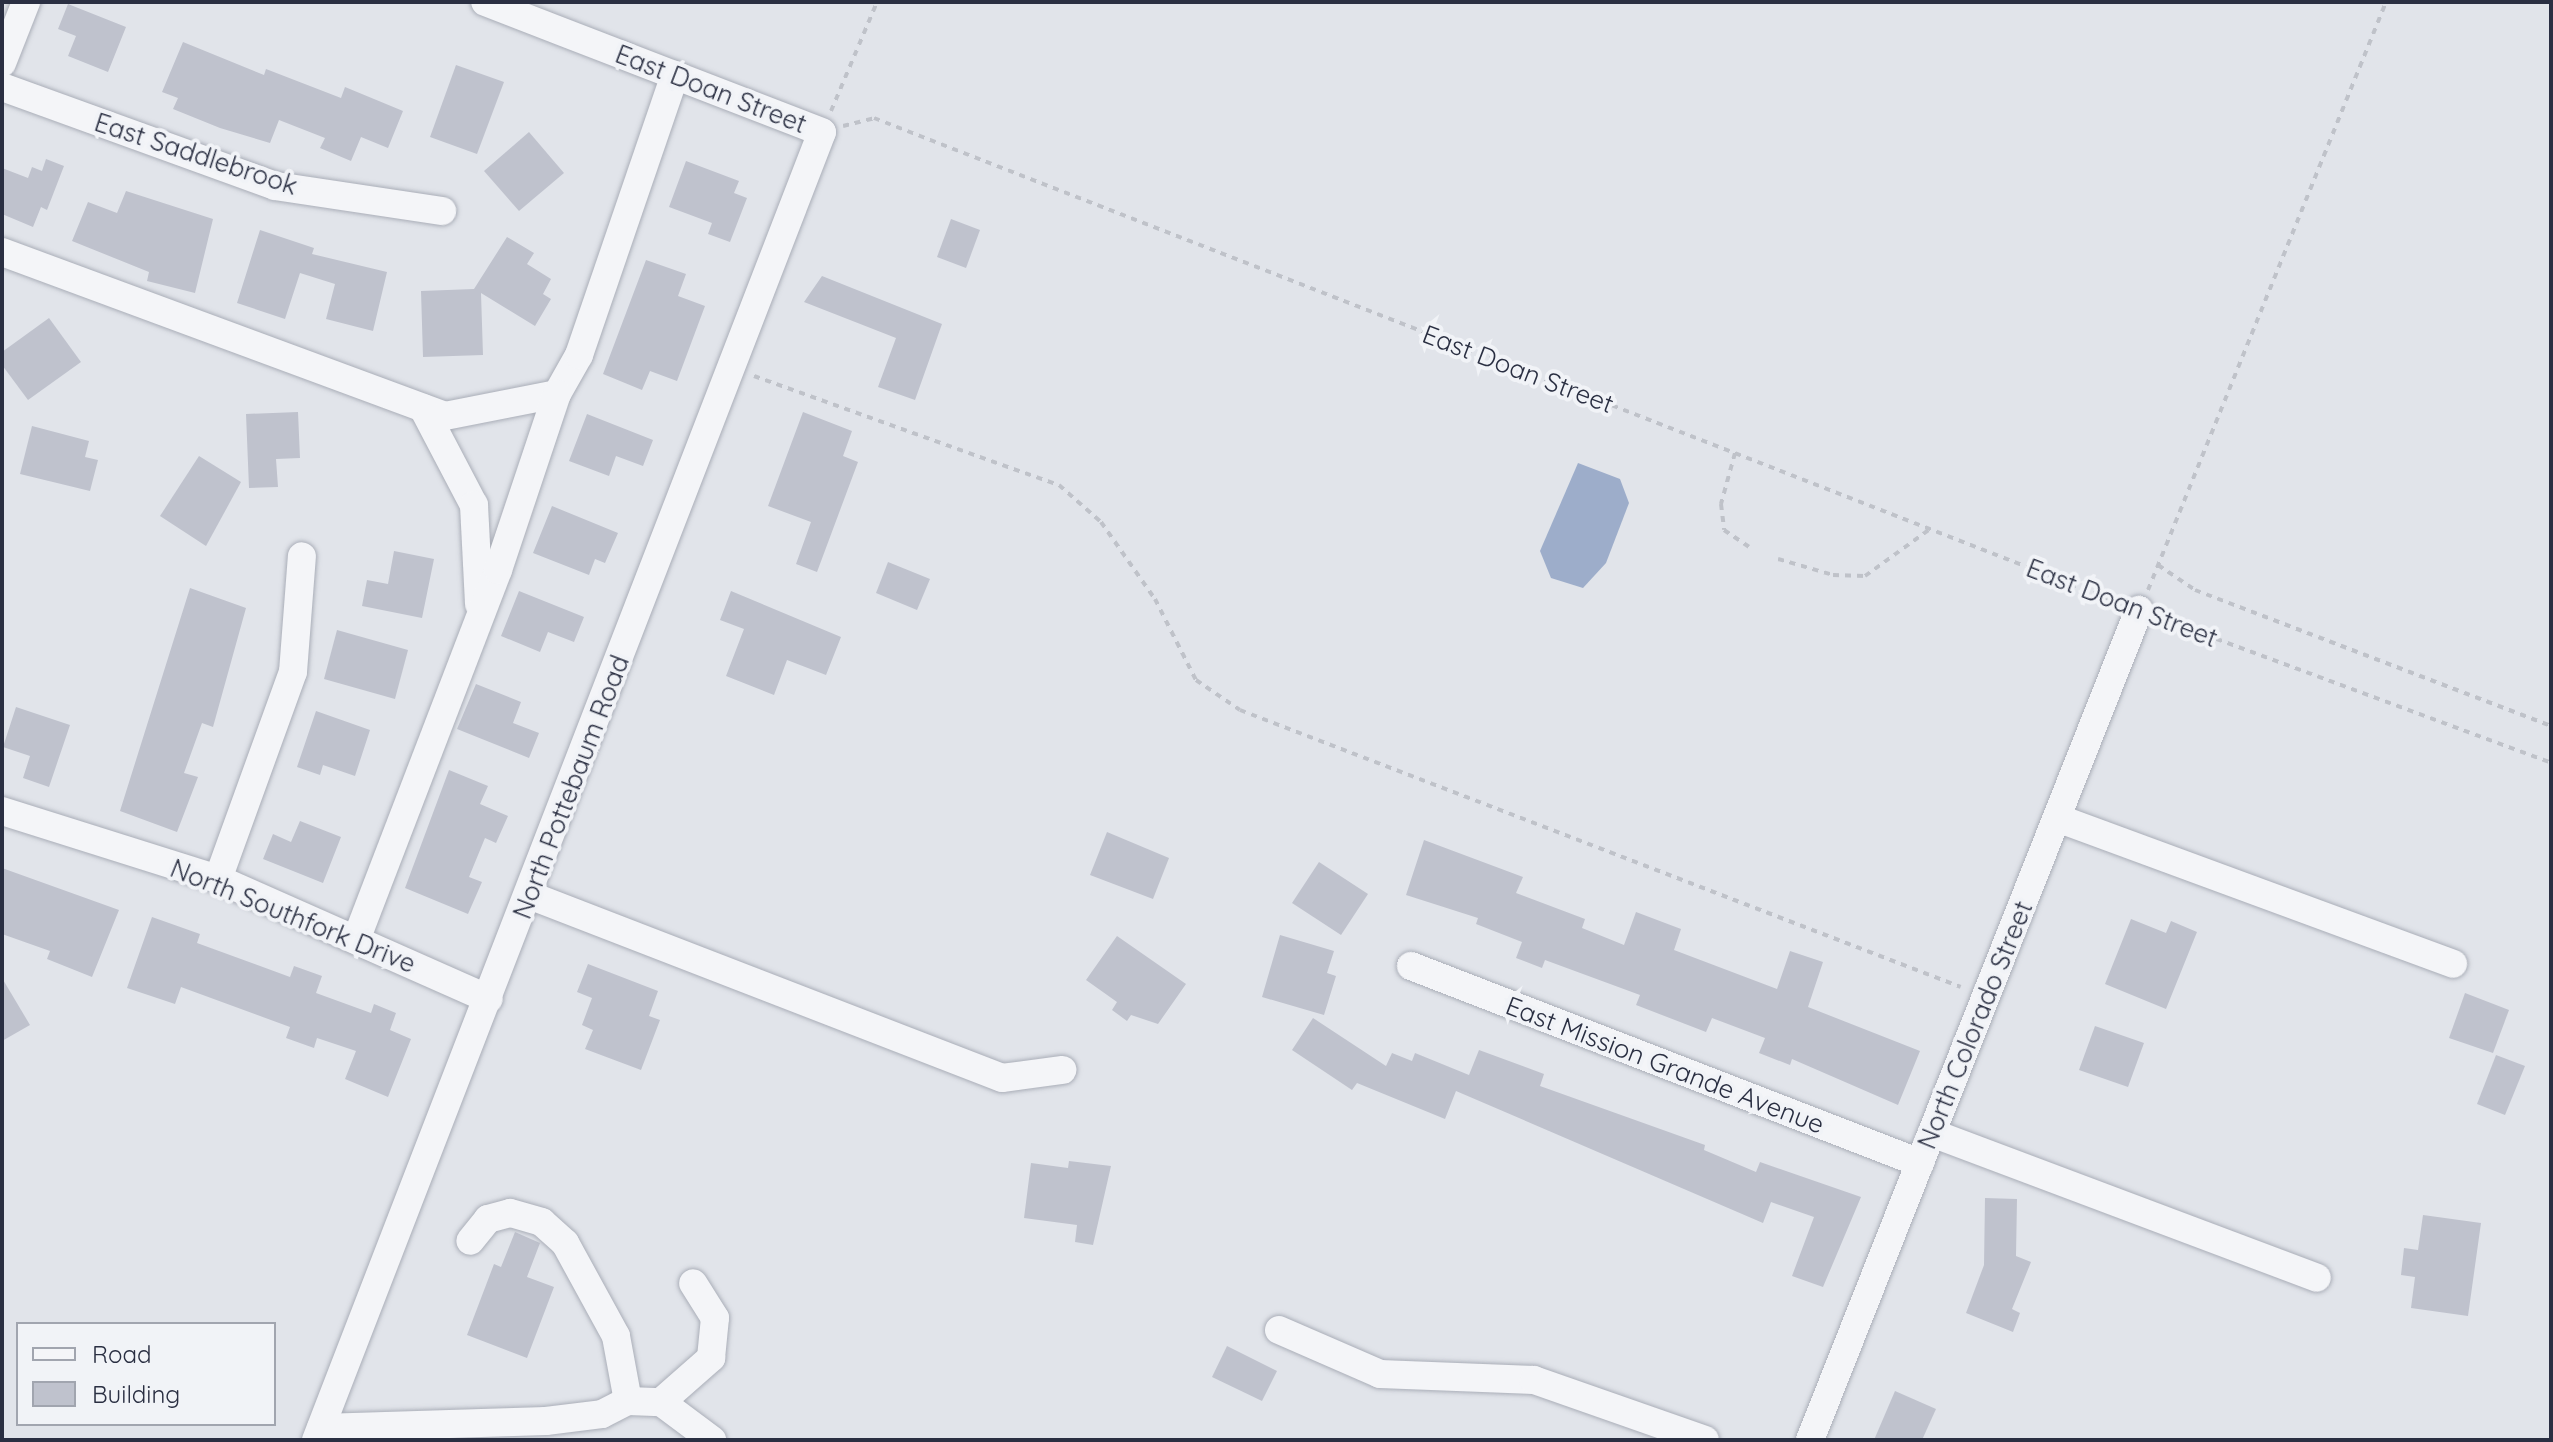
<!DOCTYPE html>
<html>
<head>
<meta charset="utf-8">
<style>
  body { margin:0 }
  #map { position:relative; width:2553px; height:1442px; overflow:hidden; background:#e1e4ea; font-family:Quicksand,sans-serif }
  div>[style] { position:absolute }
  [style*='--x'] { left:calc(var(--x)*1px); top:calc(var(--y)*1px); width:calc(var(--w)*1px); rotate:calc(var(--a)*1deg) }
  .water>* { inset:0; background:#9dadca }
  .building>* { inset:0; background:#bfc2cd }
  .path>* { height:4px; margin-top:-2px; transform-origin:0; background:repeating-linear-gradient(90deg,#bfc2c9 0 6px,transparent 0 12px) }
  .roads { filter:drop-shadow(0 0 2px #aaaeb8) drop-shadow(0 0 2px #aaaeb8) }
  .minor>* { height:28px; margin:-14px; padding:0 14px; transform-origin:14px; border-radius:14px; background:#f4f5f8 }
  span { translate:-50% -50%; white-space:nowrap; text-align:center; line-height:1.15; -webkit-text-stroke:8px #f1f3f7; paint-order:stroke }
  .street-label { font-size:26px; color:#2a2f42 }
  .frame { position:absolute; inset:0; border:4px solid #2a2f42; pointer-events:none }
  .legend { position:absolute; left:16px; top:1322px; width:260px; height:104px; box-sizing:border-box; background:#f1f3f7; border:2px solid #a1a5af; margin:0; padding:10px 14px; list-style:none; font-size:24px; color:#2a2f42 }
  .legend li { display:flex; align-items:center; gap:16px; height:40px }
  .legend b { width:40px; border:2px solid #a1a5af }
</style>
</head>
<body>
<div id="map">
  <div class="water">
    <i style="clip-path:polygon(1578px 463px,1620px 479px,1629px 503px,1606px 563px,1583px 588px,1551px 578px,1540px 551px)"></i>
  </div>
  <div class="building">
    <i style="clip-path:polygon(68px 4px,126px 27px,108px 72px,68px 56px,76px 36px,58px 29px)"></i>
    <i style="clip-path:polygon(183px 42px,264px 75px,266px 69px,341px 98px,345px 87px,403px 111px,388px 148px,361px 137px,351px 161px,320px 148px,325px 138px,279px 120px,270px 143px,220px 128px,173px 109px,178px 98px,162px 92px)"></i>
    <i style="clip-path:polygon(456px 65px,504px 82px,477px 154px,430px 137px)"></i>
    <i style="clip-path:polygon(529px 132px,564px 173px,519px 211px,484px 171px)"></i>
    <i style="clip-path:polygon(46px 159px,64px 166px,47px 210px,41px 207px,33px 227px,2px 214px,2px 168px,28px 178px,32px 167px,42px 171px)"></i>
    <i style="clip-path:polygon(686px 161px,739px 181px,734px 193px,747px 198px,730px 242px,708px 234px,712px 223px,669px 207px)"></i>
    <i style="clip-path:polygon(126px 191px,213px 219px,195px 293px,147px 281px,149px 272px,72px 241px,88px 202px,117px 213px)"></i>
    <i style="clip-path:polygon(951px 219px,980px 230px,966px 268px,937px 257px)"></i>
    <i style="clip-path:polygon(260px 230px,314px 248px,312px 254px,387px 272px,373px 331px,326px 319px,335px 284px,300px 273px,285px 319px,237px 303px)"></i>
    <i style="clip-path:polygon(507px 237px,534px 253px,527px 264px,551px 279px,543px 294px,551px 299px,535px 326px,481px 293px,483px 355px,423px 357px,421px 291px,474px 289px)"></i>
    <i style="clip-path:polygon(646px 260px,686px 274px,678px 296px,705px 306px,677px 381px,650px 371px,642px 390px,603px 374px)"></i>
    <i style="clip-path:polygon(822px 276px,942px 324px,915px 400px,878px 387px,896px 338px,804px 302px)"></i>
    <i style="clip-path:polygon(49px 318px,81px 362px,28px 400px,2px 365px,2px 352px)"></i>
    <i style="clip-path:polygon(298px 412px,300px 458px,276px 459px,278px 487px,249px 488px,246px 414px)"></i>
    <i style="clip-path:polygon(803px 412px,852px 431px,843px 456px,858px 462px,817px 572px,796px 564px,811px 522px,768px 506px)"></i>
    <i style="clip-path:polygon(587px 414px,653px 440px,643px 466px,616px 456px,609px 476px,569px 461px)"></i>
    <i style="clip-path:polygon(32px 426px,89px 441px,85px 457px,98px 460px,90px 491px,20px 474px)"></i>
    <i style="clip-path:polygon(199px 456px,241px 482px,206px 546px,160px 516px)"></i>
    <i style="clip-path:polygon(552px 506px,618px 533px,605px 563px,595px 559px,589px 575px,533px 553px)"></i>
    <i style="clip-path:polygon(394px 551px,434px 559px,422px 618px,362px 606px,367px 580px,388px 584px)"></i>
    <i style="clip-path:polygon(888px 562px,930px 579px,917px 610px,876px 593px)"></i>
    <i style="clip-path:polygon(190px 588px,246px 608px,213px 727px,202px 723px,184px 773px,198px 777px,177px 832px,120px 811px)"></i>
    <i style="clip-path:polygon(519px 591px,584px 617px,574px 642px,548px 632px,540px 652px,501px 636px)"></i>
    <i style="clip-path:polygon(731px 591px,841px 637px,826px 675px,787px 660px,774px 695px,726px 676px,744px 629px,720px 620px)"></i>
    <i style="clip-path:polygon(337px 630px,408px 650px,395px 699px,324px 679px)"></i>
    <i style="clip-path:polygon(476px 684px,521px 702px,513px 723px,539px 733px,529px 758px,457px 729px)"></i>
    <i style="clip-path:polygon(16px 707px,70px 725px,49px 787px,23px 778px,30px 756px,3px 747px)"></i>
    <i style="clip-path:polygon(316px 711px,370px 730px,355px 776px,323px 765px,320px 775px,297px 767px)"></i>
    <i style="clip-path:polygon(449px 770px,488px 786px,480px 804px,508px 816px,496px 843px,485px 838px,469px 877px,482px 882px,468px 914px,405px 888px)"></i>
    <i style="clip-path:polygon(300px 821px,341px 837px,323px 883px,263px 859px,273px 834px,291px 842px)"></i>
    <i style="clip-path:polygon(1107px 832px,1169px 858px,1153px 899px,1090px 875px)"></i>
    <i style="clip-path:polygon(1424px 840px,1523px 877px,1516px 893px,1585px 919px,1582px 928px,1624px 945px,1636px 912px,1681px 929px,1674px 950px,1777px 989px,1790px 951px,1823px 962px,1808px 1007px,1920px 1051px,1898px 1105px,1792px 1059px,1790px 1065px,1759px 1053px,1765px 1038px,1712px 1018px,1706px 1032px,1636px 1005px,1640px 995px,1545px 960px,1542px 968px,1516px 958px,1522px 942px,1476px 924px,1478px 918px,1406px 895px)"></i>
    <i style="clip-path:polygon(1319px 862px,1368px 894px,1341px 935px,1292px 903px)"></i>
    <i style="clip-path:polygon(2px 868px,119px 910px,92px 977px,47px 959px,50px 951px,2px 934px)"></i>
    <i style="clip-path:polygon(152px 917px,200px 934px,197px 943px,290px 977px,294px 966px,322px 976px,316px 993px,371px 1013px,374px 1004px,396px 1013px,390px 1030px,411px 1039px,388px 1097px,345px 1079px,356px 1051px,317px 1038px,314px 1048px,286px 1038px,290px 1027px,181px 987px,175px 1004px,127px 988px)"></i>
    <i style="clip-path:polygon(2131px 919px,2166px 933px,2171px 921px,2197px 932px,2166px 1009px,2105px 984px)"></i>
    <i style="clip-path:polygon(1280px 935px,1334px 951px,1327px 973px,1336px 976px,1324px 1015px,1262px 997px)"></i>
    <i style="clip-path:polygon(1117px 936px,1186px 984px,1158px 1024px,1131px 1015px,1127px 1021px,1112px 1010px,1117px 1002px,1086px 980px)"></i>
    <i style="clip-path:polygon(588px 964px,658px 991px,649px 1016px,660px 1020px,641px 1070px,585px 1049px,593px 1030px,582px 1025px,592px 998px,577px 992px)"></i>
    <i style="clip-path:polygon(2px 978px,30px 1025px,2px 1041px)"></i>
    <i style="clip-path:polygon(2465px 993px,2509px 1010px,2493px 1053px,2449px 1038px)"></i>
    <i style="clip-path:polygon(1313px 1018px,1386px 1066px,1392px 1053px,1412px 1061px,1415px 1053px,1469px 1075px,1479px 1050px,1544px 1074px,1540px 1086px,1705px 1145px,1704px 1150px,1756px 1172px,1760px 1162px,1861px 1197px,1823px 1287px,1792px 1276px,1814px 1217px,1771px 1202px,1763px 1223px,1456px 1091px,1445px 1119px,1357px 1083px,1352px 1090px,1292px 1050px)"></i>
    <i style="clip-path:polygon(2095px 1026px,2144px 1043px,2128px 1087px,2079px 1070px)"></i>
    <i style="clip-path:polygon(2496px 1055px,2525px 1066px,2505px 1115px,2477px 1104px)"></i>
    <i style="clip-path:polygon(1069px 1161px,1111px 1166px,1093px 1245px,1075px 1242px,1077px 1225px,1024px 1218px,1031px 1163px,1068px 1168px)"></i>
    <i style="clip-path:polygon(1985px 1198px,2017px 1199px,2016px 1256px,2031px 1262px,2012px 1309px,2020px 1313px,2013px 1332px,1966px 1313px,1984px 1265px)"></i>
    <i style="clip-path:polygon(2423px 1215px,2481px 1223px,2468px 1316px,2411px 1308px,2415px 1277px,2401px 1275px,2404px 1248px,2418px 1250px)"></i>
    <i style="clip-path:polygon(515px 1232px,540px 1243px,527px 1277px,554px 1287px,527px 1358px,467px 1335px,494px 1264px,501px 1267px)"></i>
    <i style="clip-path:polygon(1227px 1346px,1277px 1371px,1262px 1401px,1212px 1377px)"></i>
    <i style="clip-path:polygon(1895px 1391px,1936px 1409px,1922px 1440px,1874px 1440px)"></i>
  </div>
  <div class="path">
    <i style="--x:831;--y:111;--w:118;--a:-67.1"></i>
    <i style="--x:843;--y:126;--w:32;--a:-14"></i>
    <i style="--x:874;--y:118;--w:1332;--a:21.27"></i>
    <i style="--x:754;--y:376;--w:324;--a:19.7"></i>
    <i style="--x:1059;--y:485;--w:56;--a:41.4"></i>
    <i style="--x:1101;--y:522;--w:94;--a:55"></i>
    <i style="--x:1155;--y:599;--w:91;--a:63.2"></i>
    <i style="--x:1196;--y:680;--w:53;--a:34.3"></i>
    <i style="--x:1240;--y:710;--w:772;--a:21.02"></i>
    <i style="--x:1735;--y:453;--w:53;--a:105.4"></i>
    <i style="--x:1721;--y:504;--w:26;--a:83"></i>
    <i style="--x:1724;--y:530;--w:30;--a:34"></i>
    <i style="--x:1778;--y:559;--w:57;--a:16.2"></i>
    <i style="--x:1833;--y:575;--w:32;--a:2"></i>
    <i style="--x:1865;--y:576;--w:80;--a:-35.9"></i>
    <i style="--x:2158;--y:565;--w:45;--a:34"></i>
    <i style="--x:2195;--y:590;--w:381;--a:20.9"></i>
    <i style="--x:2148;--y:590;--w:634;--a:-67.96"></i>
    <i style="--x:2160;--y:618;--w:417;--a:20.3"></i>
  </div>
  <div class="roads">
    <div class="minor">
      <i style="--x:2;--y:63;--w:66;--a:-68.5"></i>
      <i style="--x:2;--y:87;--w:290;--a:19.9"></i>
      <i style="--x:275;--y:186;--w:169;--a:8.5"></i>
      <i style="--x:2;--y:252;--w:472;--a:20.3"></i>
      <i style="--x:445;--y:416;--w:114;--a:-11.1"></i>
      <i style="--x:557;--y:394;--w:45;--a:-60.6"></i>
      <i style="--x:579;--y:355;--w:296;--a:-71.1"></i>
      <i style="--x:423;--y:408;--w:110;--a:62.3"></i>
      <i style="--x:474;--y:505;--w:99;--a:87.1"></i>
      <i style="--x:2;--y:811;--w:226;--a:17.5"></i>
      <i style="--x:218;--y:879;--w:296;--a:23.9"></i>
      <i style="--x:2057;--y:818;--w:422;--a:20.2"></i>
      <i style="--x:218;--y:879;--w:220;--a:-70.1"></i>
      <i style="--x:293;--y:672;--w:116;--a:-85.6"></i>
      <i style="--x:529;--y:895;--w:507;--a:21.15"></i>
      <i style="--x:1002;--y:1078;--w:61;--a:-7.6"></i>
      <i style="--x:356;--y:940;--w:396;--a:-69"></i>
      <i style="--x:498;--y:570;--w:186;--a:-71.5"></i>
      <i style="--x:1411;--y:966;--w:546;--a:21.16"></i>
      <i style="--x:1932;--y:1133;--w:411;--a:20.6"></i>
      <i style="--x:1279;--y:1330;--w:110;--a:23.5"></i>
      <i style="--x:1380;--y:1374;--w:154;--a:2.2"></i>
      <i style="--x:1534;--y:1380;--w:181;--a:19.3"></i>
      <i style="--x:628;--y:1401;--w:33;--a:2"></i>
      <i style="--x:661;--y:1402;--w:67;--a:-41.3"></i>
      <i style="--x:711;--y:1358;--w:40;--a:-84.3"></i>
      <i style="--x:715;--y:1318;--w:41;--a:-122.2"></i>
      <i style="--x:661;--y:1402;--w:64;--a:36.7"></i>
      <i style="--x:321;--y:1428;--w:225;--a:-1.8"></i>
      <i style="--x:546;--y:1421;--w:56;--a:-7.1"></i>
      <i style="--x:602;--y:1414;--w:29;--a:-27"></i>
      <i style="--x:628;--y:1401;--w:66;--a:-100.5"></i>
      <i style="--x:616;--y:1336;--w:106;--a:-118.7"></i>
      <i style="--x:565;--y:1243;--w:31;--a:-138"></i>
      <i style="--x:542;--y:1222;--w:33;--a:-164"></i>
      <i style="--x:510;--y:1213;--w:23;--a:165"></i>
      <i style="--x:488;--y:1219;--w:28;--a:129"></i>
      <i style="--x:316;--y:1440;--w:1402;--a:-68.85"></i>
      <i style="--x:822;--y:132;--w:361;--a:-158.9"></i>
      <i style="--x:1810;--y:1440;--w:893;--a:-68.38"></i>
    </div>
  </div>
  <div class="street-label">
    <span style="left:711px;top:89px;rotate:21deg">East Doan Street</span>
    <span style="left:196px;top:154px;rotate:18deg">East Saddlebrook</span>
    <span style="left:1518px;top:369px;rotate:21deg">East Doan Street</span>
    <span style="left:2122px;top:603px;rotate:21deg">East Doan Street</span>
    <span style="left:571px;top:787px;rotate:-69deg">North Pottebaum Road</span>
    <span style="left:293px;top:916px;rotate:22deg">North Southfork Drive</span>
    <span style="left:1975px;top:1025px;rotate:-68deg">North Colorado Street</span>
    <span style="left:1665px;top:1065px;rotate:21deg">East Mission Grande Avenue</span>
  </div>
  <div class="frame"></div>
  <ul class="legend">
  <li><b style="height:10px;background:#f4f5f8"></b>Road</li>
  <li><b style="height:22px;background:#bfc2cd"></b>Building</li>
  </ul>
</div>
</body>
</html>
